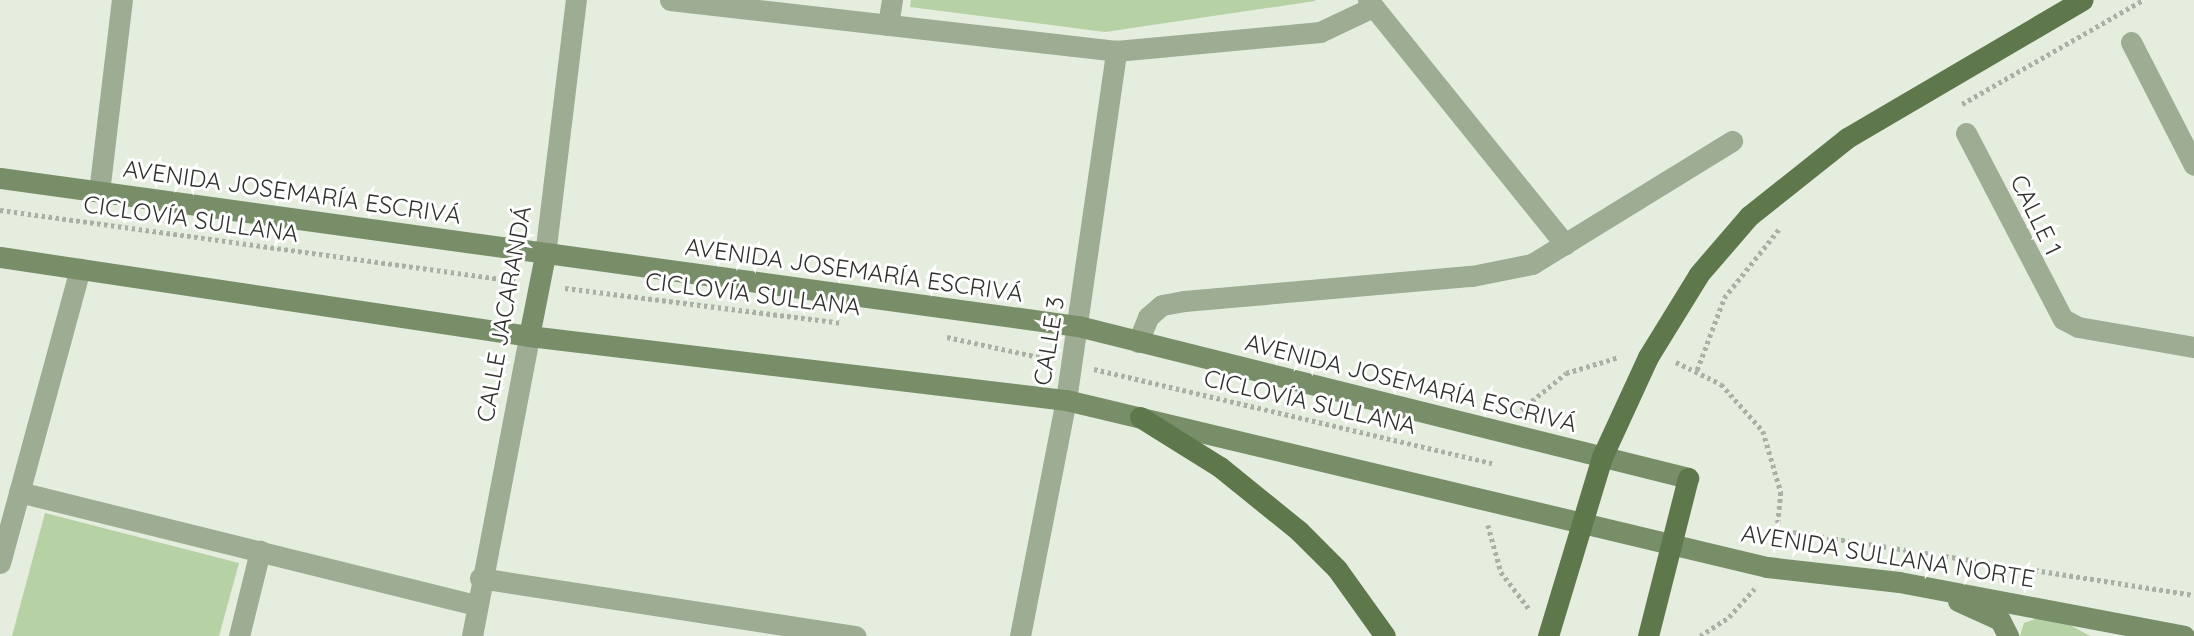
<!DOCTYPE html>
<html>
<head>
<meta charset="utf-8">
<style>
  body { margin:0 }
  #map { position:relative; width:2194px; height:636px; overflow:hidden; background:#e5eddf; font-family:Quicksand,sans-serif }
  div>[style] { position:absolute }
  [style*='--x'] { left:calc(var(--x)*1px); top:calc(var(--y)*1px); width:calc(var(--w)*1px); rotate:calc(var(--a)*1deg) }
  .green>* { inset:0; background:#b6d1a3 }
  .path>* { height:4.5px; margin-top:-2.25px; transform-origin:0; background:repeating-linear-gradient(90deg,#a9b0a5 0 3.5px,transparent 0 7px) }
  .street>* { height:21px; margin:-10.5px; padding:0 10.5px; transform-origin:10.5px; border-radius:10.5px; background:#9dac93 }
  .secondary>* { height:21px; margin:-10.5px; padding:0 10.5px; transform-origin:10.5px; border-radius:10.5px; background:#788e69 }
  .primary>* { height:21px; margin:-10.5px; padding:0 10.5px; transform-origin:10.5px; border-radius:10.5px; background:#5e784b }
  span { translate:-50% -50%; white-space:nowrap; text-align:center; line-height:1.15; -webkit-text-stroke:6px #fff; paint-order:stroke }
  .street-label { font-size:24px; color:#2f322d }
</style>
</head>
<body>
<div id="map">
  <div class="green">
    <i style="clip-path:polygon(911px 0,1315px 0,1315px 1px,1105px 32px,910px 7px)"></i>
    <i style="clip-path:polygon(45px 513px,239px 563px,219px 636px,12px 636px)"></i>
    <i style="clip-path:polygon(2041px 617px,2061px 620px,2090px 636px,2020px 636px,2024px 623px)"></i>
  </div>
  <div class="path">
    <i style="--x:1962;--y:104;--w:209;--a:-29.9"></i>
    <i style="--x:0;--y:210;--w:520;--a:7.85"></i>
    <i style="--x:565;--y:288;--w:278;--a:7.2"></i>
    <i style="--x:947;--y:337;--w:103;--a:12.3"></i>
    <i style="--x:1676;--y:362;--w:50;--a:26.1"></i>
    <i style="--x:1721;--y:384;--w:63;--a:48.2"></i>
    <i style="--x:1763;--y:431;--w:64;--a:73.6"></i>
    <i style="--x:1781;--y:492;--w:51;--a:95.6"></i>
    <i style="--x:1094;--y:369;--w:409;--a:13.3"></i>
    <i style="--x:1697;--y:370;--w:77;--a:-69.4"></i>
    <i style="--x:1724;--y:298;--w:88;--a:-51.4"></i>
    <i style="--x:1521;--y:410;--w:58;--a:-39.4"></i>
    <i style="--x:1566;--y:373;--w:55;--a:-16.8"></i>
    <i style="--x:1488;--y:525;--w:49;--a:74.5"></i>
    <i style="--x:1501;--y:572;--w:48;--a:52.7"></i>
    <i style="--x:1779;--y:530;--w:420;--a:8.9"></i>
    <i style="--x:1700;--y:636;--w:35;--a:-33"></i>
    <i style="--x:1729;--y:617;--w:38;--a:-48"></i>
  </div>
  <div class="street">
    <i style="--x:670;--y:0;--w:449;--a:6.5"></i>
    <i style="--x:1116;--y:51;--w:205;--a:-5.3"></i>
    <i style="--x:1320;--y:32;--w:59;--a:-25.3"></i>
    <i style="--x:1368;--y:0;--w:314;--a:51.1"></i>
    <i style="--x:888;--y:25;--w:25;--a:-81"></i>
    <i style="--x:2131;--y:42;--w:138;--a:62.9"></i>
    <i style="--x:1966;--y:133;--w:210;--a:62.5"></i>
    <i style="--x:2063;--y:319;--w:17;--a:28"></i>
    <i style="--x:2078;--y:327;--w:118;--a:9.8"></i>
    <i style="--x:99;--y:192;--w:193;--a:-83.2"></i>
    <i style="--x:545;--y:255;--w:257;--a:-83.1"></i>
    <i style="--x:1138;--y:342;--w:27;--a:-68"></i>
    <i style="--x:1148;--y:317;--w:18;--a:-41"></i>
    <i style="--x:1162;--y:305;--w:22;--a:-10"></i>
    <i style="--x:1184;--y:301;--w:289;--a:-5"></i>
    <i style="--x:1472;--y:276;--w:61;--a:-11.3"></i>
    <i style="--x:1532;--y:264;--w:235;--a:-31.6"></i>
    <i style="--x:19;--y:492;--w:471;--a:13.9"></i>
    <i style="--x:0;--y:563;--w:305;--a:-74.8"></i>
    <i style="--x:480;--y:578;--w:380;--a:8.8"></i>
    <i style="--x:239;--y:636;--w:88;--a:-76.1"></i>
    <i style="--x:472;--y:636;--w:305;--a:-79.2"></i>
    <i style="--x:1020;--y:636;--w:240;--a:-79"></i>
    <i style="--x:1066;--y:400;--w:353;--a:-81.8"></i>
  </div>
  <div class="secondary">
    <i style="--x:0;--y:178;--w:1088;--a:7.82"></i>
    <i style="--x:1078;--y:326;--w:629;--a:13.99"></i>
    <i style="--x:0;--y:257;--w:535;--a:8.49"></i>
    <i style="--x:529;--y:336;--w:541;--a:6.8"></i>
    <i style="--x:1066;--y:400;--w:721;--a:13.4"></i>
    <i style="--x:1767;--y:567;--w:133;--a:6.5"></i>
    <i style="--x:1899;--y:582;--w:290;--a:10.7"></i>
    <i style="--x:529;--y:336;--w:83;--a:-78.8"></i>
    <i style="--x:1958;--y:601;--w:46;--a:24.3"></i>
    <i style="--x:2000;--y:620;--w:18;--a:63"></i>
  </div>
  <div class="primary">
    <i style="--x:1140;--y:417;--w:94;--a:32"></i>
    <i style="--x:1220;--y:467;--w:102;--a:39"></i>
    <i style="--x:1299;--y:531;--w:54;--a:45"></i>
    <i style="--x:1337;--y:569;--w:82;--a:54.4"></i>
    <i style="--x:1548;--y:636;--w:187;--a:-73.2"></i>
    <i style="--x:1602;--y:457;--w:110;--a:-65.3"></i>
    <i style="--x:1648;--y:357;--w:97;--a:-58.4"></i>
    <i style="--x:1699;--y:274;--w:77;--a:-49.2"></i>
    <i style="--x:1749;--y:216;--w:125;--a:-38.5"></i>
    <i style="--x:1847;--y:138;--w:273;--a:-30.4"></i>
    <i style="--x:1648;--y:636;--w:163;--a:-75.8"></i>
  </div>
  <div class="street-label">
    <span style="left:292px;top:192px;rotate:8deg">AVENIDA JOSEMARÍA ESCRIVÁ</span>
    <span style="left:2036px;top:215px;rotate:64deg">CALLE 1</span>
    <span style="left:191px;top:219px;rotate:8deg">CICLOVÍA SULLANA</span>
    <span style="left:854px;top:270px;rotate:8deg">AVENIDA JOSEMARÍA ESCRIVÁ</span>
    <span style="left:753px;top:294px;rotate:7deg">CICLOVÍA SULLANA</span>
    <span style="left:504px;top:314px;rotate:-80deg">CALLE JACARANDÁ</span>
    <span style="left:1049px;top:341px;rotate:-81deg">CALLE 3</span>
    <span style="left:1411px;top:383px;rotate:14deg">AVENIDA JOSEMARÍA ESCRIVÁ</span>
    <span style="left:1310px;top:402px;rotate:13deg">CICLOVÍA SULLANA</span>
    <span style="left:1888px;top:556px;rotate:9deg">AVENIDA SULLANA NORTE</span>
  </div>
</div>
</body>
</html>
